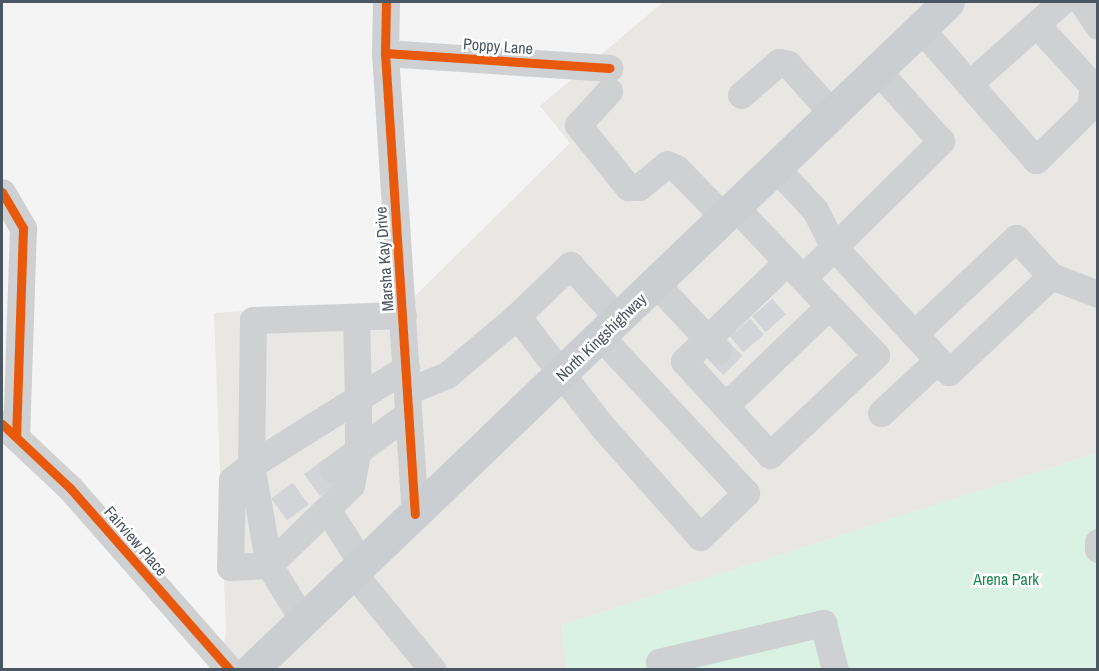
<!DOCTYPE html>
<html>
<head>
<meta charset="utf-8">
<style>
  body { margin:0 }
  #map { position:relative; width:1099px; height:671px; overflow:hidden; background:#f4f4f4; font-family:"Archivo Narrow",sans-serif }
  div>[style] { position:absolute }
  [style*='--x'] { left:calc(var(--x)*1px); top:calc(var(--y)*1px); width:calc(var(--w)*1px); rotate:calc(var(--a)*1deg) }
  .commercial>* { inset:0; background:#e8e7e3 }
  .green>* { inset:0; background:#d9f2e3 }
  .minor-tunnel>* { height:27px; margin-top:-13.5px; transform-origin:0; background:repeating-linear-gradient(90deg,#d2d4d7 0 27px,transparent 0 41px) }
  .minor>* { height:27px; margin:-13.5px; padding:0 13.5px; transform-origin:13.5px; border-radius:13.5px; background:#ced0d2 }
  .major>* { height:33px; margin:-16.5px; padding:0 16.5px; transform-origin:16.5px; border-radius:16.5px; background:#caced1 }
  .cycleway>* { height:9px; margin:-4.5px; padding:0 4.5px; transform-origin:4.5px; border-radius:4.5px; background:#e8590c }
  span { translate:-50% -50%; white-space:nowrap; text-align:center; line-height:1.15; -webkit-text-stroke:5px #fff; paint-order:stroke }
  .street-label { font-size:16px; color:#4a5661 }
  .park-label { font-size:16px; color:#17864f }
  .frame { position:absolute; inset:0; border:3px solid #4a5661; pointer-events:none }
</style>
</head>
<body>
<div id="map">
  <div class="commercial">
    <i style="clip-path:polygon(663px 2px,1097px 2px,1097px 453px,562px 625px,567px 669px,221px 669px,226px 630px,214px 313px,411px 300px,570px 143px,540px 106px)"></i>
  </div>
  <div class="green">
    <i style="clip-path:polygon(1097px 453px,1097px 669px,567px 669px,562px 625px)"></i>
  </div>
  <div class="minor-tunnel">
    <i style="--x:762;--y:307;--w:21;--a:49"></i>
    <i style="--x:740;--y:327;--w:21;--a:49"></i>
    <i style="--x:718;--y:350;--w:21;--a:45"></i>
    <i style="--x:279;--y:509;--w:67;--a:-36.5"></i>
  </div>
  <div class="minor">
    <i style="--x:386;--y:2;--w:51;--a:91.1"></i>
    <i style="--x:385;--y:53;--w:462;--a:86.3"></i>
    <i style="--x:1082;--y:2;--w:29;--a:56"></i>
    <i style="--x:920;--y:28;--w:176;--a:48.7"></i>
    <i style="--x:1036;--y:160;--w:76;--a:-44.5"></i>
    <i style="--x:1090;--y:107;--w:21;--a:-82"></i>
    <i style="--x:1093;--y:86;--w:84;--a:-132.6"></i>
    <i style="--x:385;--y:53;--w:225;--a:3.8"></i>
    <i style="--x:969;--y:84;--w:123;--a:-41.7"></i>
    <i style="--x:609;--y:91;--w:46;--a:132.4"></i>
    <i style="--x:578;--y:125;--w:80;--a:51.1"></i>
    <i style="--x:628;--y:187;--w:11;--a:0"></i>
    <i style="--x:639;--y:187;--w:36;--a:-39"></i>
    <i style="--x:667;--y:164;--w:10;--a:24"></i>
    <i style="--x:676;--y:168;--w:69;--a:45.6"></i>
    <i style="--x:741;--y:95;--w:50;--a:-41"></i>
    <i style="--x:779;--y:62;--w:9;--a:13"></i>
    <i style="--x:788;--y:64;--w:66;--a:48.1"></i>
    <i style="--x:775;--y:167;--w:59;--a:47.1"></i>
    <i style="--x:815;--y:210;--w:42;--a:62.8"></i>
    <i style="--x:834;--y:247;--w:151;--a:-44.7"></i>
    <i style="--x:941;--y:141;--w:96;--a:-132"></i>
    <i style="--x:2;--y:192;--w:42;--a:59.7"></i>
    <i style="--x:23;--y:228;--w:208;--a:91.9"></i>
    <i style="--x:735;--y:207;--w:204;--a:46.4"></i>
    <i style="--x:876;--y:355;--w:146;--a:136.7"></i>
    <i style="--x:770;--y:455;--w:127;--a:-132.5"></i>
    <i style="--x:684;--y:361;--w:143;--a:-43.9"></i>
    <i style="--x:1051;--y:276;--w:140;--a:136.7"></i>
    <i style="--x:949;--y:372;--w:52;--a:-132.6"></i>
    <i style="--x:914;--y:334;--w:140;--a:-43.3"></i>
    <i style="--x:1016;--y:238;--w:52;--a:47.4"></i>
    <i style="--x:1051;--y:276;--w:50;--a:21"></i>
    <i style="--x:803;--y:278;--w:44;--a:-45"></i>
    <i style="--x:834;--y:247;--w:118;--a:47.4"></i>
    <i style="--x:656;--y:284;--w:91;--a:46.8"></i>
    <i style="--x:517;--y:316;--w:74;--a:-43.9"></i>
    <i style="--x:570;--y:265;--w:73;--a:47.8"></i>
    <i style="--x:356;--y:317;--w:81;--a:88.6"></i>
    <i style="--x:358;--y:398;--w:57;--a:-32"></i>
    <i style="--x:408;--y:391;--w:42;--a:-22.3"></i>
    <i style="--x:447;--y:375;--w:92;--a:-40.1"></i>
    <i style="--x:517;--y:316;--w:138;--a:52.4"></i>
    <i style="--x:601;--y:425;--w:149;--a:48.5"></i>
    <i style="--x:700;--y:537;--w:64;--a:-43.7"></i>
    <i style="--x:746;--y:493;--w:213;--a:-132.9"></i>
    <i style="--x:725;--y:406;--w:144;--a:-43.9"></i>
    <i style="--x:881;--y:413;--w:78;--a:-42.9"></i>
    <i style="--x:2;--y:424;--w:93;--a:43.3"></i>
    <i style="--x:70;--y:488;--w:242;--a:48.7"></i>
    <i style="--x:251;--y:465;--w:102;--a:79.8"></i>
    <i style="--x:269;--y:565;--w:39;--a:177"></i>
    <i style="--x:230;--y:567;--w:87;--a:-88.7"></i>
    <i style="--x:232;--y:480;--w:24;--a:-38"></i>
    <i style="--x:333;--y:469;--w:93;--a:-36.3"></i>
    <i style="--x:327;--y:509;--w:65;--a:57.5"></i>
    <i style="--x:1098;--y:542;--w:7;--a:90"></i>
    <i style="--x:353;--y:573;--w:126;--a:50.5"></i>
    <i style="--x:303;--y:620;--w:65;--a:-121.7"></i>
    <i style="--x:269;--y:565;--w:115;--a:-44.3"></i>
    <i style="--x:351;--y:485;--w:36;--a:-79"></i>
    <i style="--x:358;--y:450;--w:52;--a:-90"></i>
    <i style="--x:358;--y:398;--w:126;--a:147.9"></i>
    <i style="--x:251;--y:465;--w:145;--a:-89.2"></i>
    <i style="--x:253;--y:320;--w:150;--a:-1.9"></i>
    <i style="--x:661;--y:670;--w:8;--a:-104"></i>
    <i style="--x:659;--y:662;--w:169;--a:-13.4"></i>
    <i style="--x:823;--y:623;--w:49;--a:75.7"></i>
  </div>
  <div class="major">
    <i style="--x:251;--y:670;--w:965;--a:-43.78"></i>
  </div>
  <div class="cycleway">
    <i style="--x:386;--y:2;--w:51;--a:91.1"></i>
    <i style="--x:385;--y:53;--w:462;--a:86.3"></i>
    <i style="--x:385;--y:53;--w:225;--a:3.8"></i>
    <i style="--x:2;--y:192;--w:42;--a:59.7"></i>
    <i style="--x:23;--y:228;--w:208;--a:91.9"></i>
    <i style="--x:2;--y:424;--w:93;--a:43.3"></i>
    <i style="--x:70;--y:488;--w:242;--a:48.7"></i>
  </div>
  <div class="street-label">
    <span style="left:498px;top:46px;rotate:4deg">Poppy Lane</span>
    <span style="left:384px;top:259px;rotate:-94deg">Marsha Kay Drive</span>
    <span style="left:601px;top:337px;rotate:-44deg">North Kingshighway</span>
    <span style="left:136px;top:541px;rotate:49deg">Fairview Place</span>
  </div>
  <div class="park-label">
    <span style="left:1006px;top:579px">Arena Park</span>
  </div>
  <div class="frame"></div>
</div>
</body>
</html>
